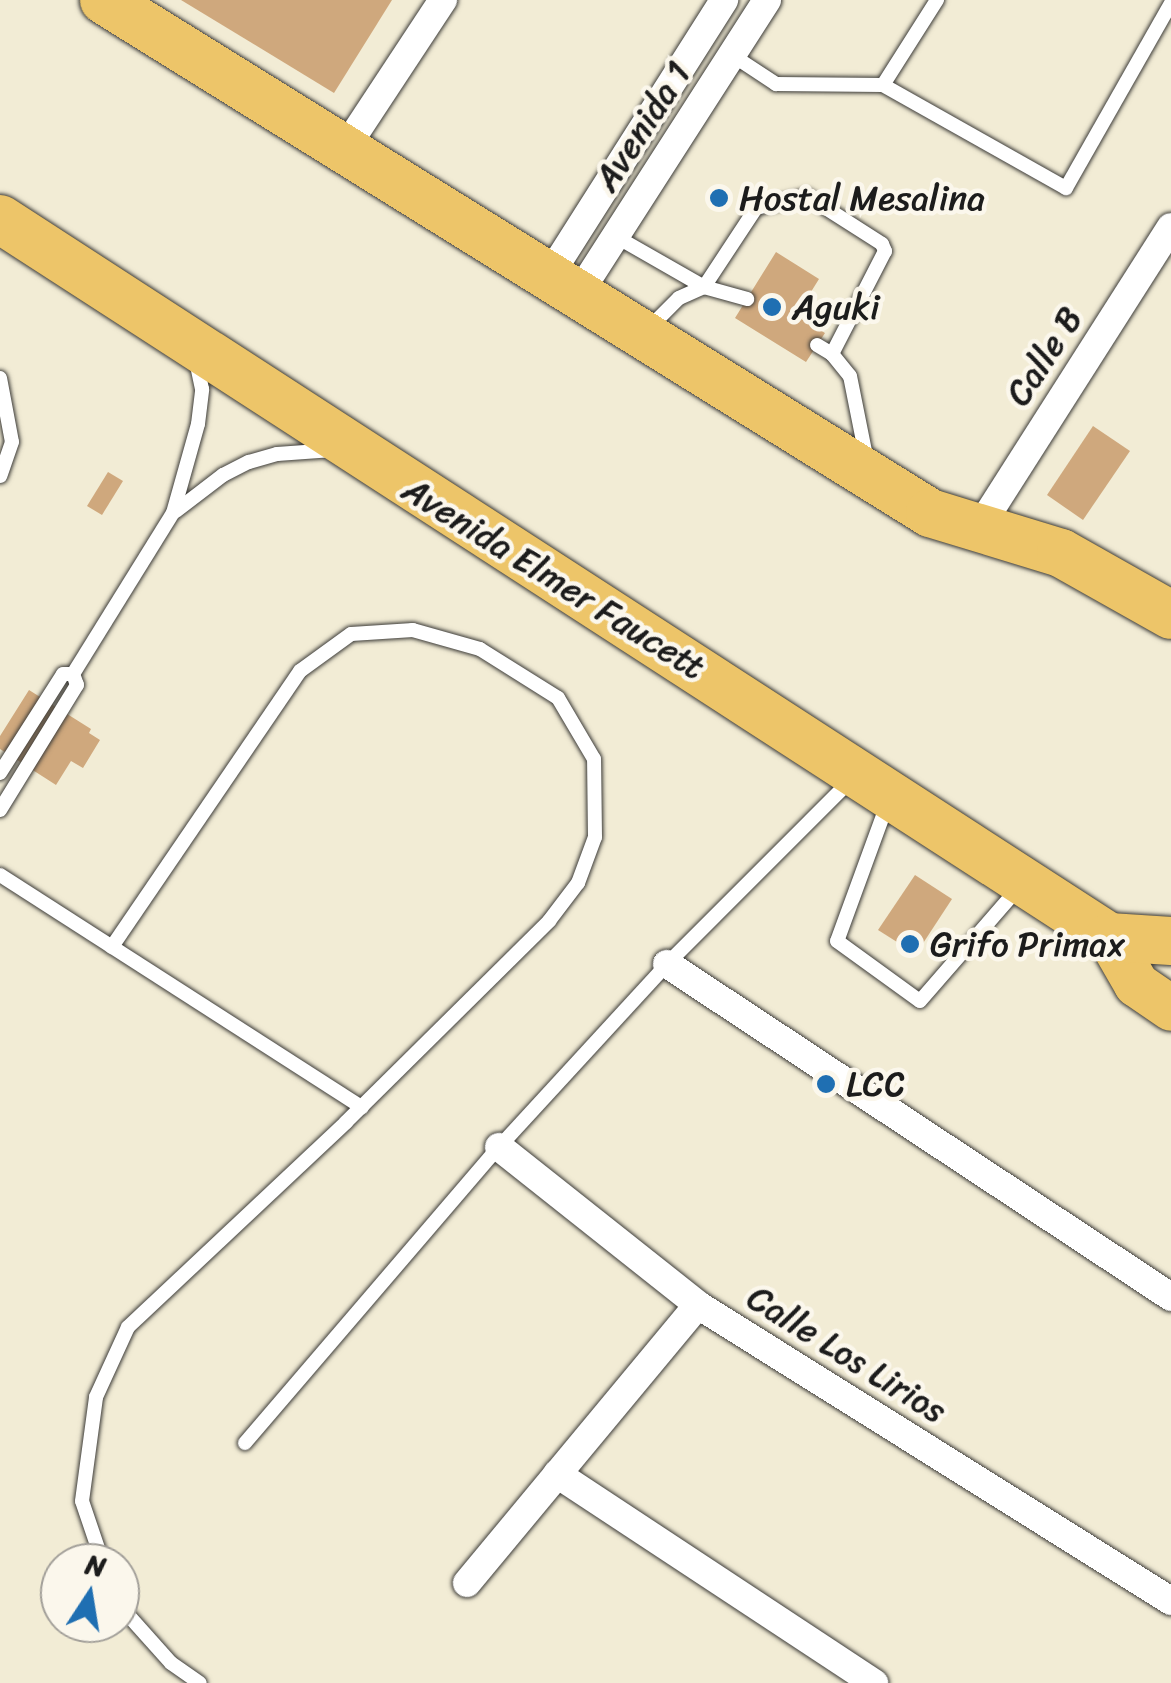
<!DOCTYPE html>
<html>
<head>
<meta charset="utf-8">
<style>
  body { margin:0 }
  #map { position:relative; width:1171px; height:1683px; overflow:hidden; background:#f2ecd5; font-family:Sriracha,sans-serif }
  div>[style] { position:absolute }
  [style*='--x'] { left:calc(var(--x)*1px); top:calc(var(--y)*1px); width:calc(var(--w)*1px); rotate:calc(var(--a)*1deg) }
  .building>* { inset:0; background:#cfa87d }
  .roads { filter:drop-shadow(0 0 2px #3c3b38) drop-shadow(0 0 2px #3c3b38) }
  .service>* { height:14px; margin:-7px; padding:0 7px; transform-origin:7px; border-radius:7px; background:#fff }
  .minor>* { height:28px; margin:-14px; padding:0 14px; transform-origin:14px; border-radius:14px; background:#fff }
  .primary>* { height:45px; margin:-22.5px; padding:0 22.5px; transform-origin:22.5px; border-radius:22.5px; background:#edc569 }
  .trunk>* { height:48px; margin:-24px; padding:0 24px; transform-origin:24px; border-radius:24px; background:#edc569 }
  .dots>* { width:28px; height:28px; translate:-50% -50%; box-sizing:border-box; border:5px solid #fbf7ec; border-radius:50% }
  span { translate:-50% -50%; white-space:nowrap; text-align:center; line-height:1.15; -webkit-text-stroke:9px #fbf7ec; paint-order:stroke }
  .street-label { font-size:35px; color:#1c1c1c }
  .poi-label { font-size:35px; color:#1c1c1c }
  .left { translate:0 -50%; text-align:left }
  .north { position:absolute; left:40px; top:1543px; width:100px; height:100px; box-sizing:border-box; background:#fbf7ec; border:2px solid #a29f99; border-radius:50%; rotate:12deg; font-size:28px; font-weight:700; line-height:40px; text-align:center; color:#1c1c1c }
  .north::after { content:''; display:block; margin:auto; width:35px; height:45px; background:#1f6fb2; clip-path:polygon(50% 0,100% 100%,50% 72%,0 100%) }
</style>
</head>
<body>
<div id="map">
  <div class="building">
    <i style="clip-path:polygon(181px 0,392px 0,334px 93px)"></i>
    <i style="clip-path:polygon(776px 252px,819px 279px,796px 316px,825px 333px,806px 362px,735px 318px)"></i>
    <i style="clip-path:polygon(1093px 426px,1130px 451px,1083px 520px,1047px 495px)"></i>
    <i style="clip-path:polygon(108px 472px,123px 481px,102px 515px,87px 506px)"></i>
    <i style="clip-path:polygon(29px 690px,91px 729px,89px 733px,100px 740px,83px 768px,71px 761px,56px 785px,0 749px,0 736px)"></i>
    <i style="clip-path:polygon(915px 875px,952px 899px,916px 954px,878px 930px)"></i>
  </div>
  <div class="roads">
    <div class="service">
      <i style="--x:732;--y:55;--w:53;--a:33.4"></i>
      <i style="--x:776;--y:84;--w:107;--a:0.5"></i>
      <i style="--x:883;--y:85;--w:101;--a:-57.6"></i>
      <i style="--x:883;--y:85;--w:210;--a:29.4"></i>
      <i style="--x:1066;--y:188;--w:213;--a:-60.4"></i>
      <i style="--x:615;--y:236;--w:103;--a:29.8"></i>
      <i style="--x:704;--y:287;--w:95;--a:-56.6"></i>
      <i style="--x:756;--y:208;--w:52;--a:-13.2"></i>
      <i style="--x:807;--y:196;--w:89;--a:32.6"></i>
      <i style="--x:882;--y:244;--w:8;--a:67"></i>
      <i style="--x:885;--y:251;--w:116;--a:117.2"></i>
      <i style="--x:649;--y:328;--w:42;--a:-45"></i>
      <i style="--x:679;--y:298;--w:27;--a:-24"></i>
      <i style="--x:704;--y:287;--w:45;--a:15.6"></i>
      <i style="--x:817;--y:345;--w:17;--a:31"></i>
      <i style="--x:832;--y:354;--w:28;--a:51"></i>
      <i style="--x:850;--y:376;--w:87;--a:78.7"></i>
      <i style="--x:0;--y:378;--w:65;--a:79.4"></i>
      <i style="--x:12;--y:442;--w:36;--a:109"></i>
      <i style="--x:176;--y:511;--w:59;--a:-37.5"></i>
      <i style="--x:223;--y:475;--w:29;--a:-27"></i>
      <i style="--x:249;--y:462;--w:29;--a:-16"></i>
      <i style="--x:277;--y:454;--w:56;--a:-4.1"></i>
      <i style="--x:0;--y:773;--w:117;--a:-57.5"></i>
      <i style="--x:63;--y:674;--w:10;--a:0"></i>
      <i style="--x:73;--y:674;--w:190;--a:-58.2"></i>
      <i style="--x:173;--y:513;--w:92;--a:-74.3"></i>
      <i style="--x:198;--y:424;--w:35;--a:-83"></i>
      <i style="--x:202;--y:389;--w:30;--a:-102"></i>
      <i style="--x:888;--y:802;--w:148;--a:110.1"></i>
      <i style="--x:837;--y:941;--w:102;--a:35.9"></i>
      <i style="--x:920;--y:1001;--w:152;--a:-49"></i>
      <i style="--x:0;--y:810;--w:147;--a:-58.4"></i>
      <i style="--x:77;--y:685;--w:12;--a:-110"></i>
      <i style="--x:0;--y:875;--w:430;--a:32.7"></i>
      <i style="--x:245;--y:1443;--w:390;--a:-49.4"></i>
      <i style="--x:499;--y:1147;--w:248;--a:-47.4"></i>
      <i style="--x:667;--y:964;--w:262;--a:-45"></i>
      <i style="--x:103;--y:1563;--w:65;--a:-108.7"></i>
      <i style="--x:82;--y:1501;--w:105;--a:-82.3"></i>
      <i style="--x:96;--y:1397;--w:77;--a:-65.4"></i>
      <i style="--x:128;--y:1327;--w:299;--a:-43.2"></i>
      <i style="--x:346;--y:1122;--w:286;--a:-44.7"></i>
      <i style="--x:549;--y:921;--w:48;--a:-52.7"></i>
      <i style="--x:578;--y:883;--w:49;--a:-69.7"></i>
      <i style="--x:595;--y:837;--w:78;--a:-90.7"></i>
      <i style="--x:594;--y:759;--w:71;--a:-120.5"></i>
      <i style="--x:558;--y:698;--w:92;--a:-147.9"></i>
      <i style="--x:480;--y:649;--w:70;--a:-164.2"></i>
      <i style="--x:413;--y:630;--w:62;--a:176.3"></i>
      <i style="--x:351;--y:634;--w:63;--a:144"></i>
      <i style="--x:300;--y:671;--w:334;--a:124.3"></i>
      <i style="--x:120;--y:1606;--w:76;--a:48.2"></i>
      <i style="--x:171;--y:1663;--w:35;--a:35"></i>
    </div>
    <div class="minor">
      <i style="--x:344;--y:150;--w:180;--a:-56.6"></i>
      <i style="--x:549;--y:276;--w:327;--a:-57.6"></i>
      <i style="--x:579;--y:293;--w:348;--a:-57.3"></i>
      <i style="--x:981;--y:525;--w:353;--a:-57.5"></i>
      <i style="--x:667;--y:964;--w:604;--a:33.45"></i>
      <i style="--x:499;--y:1147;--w:254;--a:38.4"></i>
      <i style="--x:698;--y:1305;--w:558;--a:32.04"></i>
      <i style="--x:557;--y:1474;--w:380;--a:33.4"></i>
      <i style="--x:467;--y:1583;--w:361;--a:-50.3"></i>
    </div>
    <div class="primary">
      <i style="--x:1109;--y:937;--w:54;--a:60.1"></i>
      <i style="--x:1136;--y:984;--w:42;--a:34.4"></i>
    </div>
    <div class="trunk">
      <i style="--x:104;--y:0;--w:972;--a:31.84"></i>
      <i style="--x:930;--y:513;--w:137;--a:17"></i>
      <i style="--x:1061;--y:553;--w:126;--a:29.4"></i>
      <i style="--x:0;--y:219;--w:1321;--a:32.92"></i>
      <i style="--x:1109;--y:937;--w:62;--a:3.7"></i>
    </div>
  </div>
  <div class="dots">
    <i style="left:719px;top:198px;background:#1f6fb2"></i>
    <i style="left:772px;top:307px;background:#1f6fb2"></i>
    <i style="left:910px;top:944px;background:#1f6fb2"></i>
    <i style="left:826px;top:1084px;background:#1f6fb2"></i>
  </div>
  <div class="street-label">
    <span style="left:642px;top:126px;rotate:-57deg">Avenida 1</span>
    <span style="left:1044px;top:356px;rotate:-57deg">Calle B</span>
    <span style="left:554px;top:578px;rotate:32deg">Avenida Elmer Faucett</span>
    <span style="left:847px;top:1354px;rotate:32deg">Calle Los Lirios</span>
  </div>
  <div class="poi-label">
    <span class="left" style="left:739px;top:198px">Hostal Mesalina</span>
    <span class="left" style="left:792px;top:307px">Aguki</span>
    <span class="left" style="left:930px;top:944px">Grifo Primax</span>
    <span class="left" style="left:846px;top:1084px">LCC</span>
  </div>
  <div class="north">N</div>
</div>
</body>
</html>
